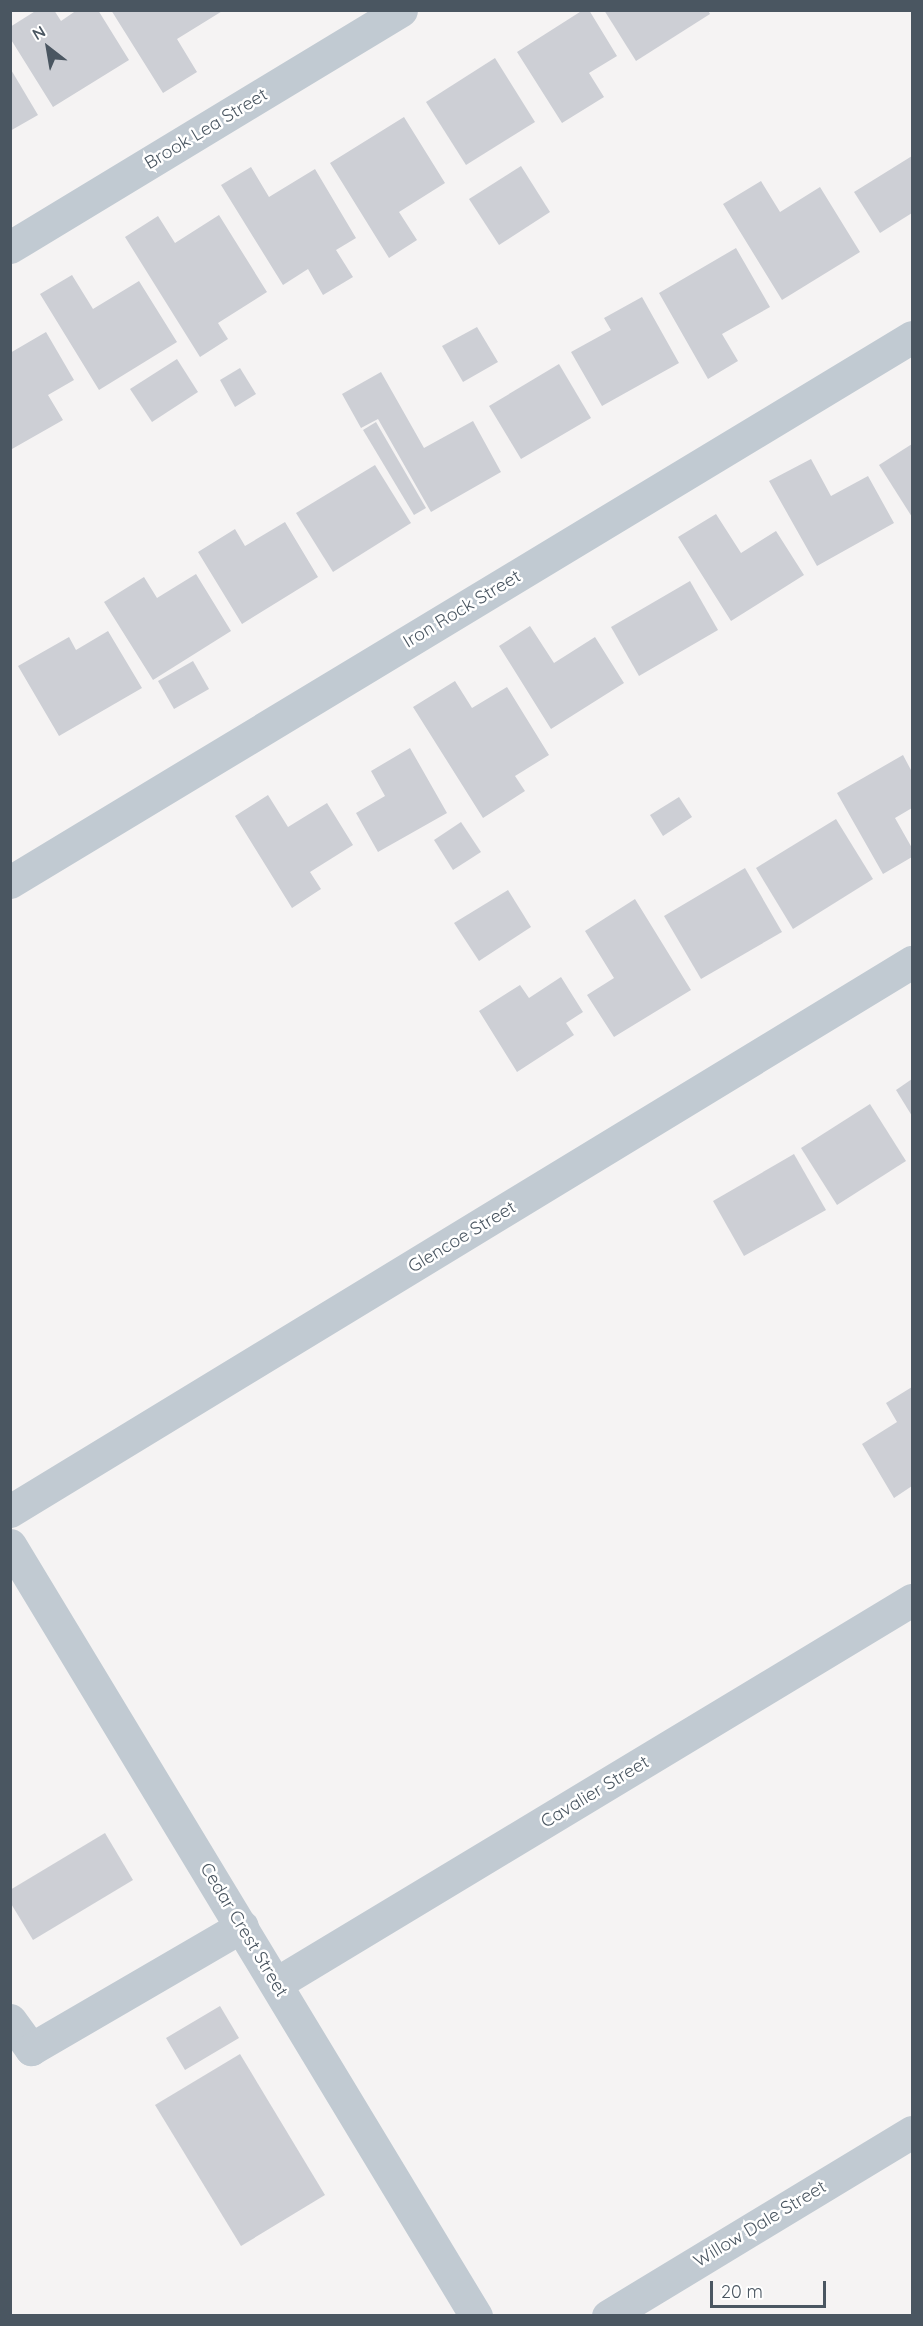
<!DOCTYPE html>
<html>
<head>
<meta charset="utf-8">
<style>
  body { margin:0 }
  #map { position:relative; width:923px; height:2326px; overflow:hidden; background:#f5f3f3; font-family:Quicksand,sans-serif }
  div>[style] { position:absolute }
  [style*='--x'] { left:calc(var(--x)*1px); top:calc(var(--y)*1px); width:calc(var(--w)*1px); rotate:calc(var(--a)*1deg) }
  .building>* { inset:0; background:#cdcfd5 }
  .minor>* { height:33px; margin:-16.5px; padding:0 16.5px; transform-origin:16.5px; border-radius:16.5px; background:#c1cad2 }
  span { translate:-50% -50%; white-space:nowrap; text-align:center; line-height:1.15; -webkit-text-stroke:5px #fff; paint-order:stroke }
  .street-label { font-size:18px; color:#4a5661 }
  .frame { position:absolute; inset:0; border:12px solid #4a5661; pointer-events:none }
  .north { position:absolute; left:18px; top:18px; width:60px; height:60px; -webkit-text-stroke:4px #fff; paint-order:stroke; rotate:329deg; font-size:16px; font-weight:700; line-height:24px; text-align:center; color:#4a5661 }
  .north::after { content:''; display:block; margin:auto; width:21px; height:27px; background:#4a5661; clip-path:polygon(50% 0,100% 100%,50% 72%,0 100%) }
  .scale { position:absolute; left:710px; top:2281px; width:116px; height:27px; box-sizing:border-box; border:3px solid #4a5661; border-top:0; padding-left:8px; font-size:18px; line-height:21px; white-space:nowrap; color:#4a5661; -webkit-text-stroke:4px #fff; paint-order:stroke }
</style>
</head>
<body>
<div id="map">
  <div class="building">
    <i style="clip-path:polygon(37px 10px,54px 10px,61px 21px,77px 10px,98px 10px,129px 60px,53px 107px,10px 38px,10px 27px)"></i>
    <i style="clip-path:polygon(111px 10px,224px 10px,177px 39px,197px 72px,163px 93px)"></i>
    <i style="clip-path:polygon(583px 10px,589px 10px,617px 56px,589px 73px,604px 97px,562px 123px,517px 52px)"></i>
    <i style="clip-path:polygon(604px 10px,708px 10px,710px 14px,636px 61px)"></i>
    <i style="clip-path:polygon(495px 58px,535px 122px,466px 165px,426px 102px)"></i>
    <i style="clip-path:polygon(10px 68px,38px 115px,10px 131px)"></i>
    <i style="clip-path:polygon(404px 117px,445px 183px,399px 212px,417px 240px,389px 258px,330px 163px)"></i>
    <i style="clip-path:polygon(912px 156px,912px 213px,880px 233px,854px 192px)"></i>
    <i style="clip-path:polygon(521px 166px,550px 212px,499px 245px,469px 199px)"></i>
    <i style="clip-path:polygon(251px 167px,269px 197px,315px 169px,356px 238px,336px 250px,353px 277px,323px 295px,308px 269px,283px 285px,221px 185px)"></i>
    <i style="clip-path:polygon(761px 181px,780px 212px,820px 187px,860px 252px,782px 300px,723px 204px)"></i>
    <i style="clip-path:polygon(219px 215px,267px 292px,218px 323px,228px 339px,200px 357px,125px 237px,158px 216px,175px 243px)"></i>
    <i style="clip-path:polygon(736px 248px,770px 307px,722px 334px,738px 361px,708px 379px,659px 293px)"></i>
    <i style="clip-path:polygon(72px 275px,93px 309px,139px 281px,177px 342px,99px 390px,40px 294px)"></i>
    <i style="clip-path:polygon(642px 297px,679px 363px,602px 406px,571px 352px,611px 330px,604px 318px)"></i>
    <i style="clip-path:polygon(477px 327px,498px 362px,463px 382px,442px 346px)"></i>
    <i style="clip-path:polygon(46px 332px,74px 380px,48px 395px,63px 420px,12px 449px,10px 353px)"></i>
    <i style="clip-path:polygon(177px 359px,198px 392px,152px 422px,130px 389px)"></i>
    <i style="clip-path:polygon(559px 364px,591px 418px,521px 459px,489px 406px)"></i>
    <i style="clip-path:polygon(240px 368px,256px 394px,235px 407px,220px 380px)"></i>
    <i style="clip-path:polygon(381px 372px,424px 448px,473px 421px,501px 472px,431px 512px,378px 419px,361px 428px,342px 394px)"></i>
    <i style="clip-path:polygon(376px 422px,426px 508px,414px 515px,363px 430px)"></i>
    <i style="clip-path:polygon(912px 444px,912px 517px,879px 465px)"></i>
    <i style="clip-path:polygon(811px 459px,831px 496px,868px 476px,894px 523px,817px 566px,769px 481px)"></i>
    <i style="clip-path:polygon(375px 465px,411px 523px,333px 572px,296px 513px)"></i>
    <i style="clip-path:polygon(716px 514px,741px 553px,776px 531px,804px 575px,731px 621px,678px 537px)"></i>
    <i style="clip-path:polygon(285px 522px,318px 577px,242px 624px,198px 552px,235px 529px,245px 546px)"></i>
    <i style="clip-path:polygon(196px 574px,231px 631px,153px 680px,104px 602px,144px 577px,157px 598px)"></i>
    <i style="clip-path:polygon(690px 581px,718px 630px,639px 676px,611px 627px)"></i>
    <i style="clip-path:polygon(530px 626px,554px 663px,595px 637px,624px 683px,551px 729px,499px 646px)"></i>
    <i style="clip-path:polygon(108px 631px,142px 688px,59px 736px,18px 666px,69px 637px,76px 650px)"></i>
    <i style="clip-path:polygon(193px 661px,209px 689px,174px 709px,158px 681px)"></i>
    <i style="clip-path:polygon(455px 681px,472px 708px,507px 687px,549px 755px,515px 776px,525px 791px,483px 818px,413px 707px)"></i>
    <i style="clip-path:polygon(410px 748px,447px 813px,378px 852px,356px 813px,385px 796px,371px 771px)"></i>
    <i style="clip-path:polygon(903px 755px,912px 772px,912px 808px,895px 818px,912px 848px,912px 857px,883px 874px,837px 793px)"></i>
    <i style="clip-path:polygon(268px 795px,288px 827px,327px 803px,353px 845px,310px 872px,321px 889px,292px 908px,235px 816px)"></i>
    <i style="clip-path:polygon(679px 797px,692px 817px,663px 836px,650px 815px)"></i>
    <i style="clip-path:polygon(836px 819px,873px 879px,793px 929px,756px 868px)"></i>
    <i style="clip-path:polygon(461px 822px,481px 852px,453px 870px,434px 840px)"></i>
    <i style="clip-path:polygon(745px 868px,782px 932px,701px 979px,664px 916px)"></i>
    <i style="clip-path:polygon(508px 890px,531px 927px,479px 961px,454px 923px)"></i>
    <i style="clip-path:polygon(635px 899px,691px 990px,614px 1037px,587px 995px,614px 978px,585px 931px)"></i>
    <i style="clip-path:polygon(561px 977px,583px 1012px,566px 1023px,574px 1035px,517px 1072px,479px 1011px,520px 985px,529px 998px)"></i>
    <i style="clip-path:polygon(912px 1079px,912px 1116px,896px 1090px)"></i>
    <i style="clip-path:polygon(870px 1104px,906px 1161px,837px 1205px,801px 1148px)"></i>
    <i style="clip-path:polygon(794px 1154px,826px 1210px,744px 1256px,713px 1201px)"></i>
    <i style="clip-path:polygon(912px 1387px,912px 1486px,894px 1498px,862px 1444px,897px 1422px,886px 1403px)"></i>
    <i style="clip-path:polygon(105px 1833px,133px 1880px,33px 1940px,10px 1902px,10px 1890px)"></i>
    <i style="clip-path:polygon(220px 2006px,239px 2038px,185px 2070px,166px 2038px)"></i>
    <i style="clip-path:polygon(240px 2054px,325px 2195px,241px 2246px,155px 2105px)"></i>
  </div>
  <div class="minor">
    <i style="--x:10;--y:247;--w:457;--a:-31.2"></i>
    <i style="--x:10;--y:882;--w:1054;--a:-31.14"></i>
    <i style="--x:10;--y:1511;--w:1056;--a:-31.33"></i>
    <i style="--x:10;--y:1545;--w:901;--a:58.85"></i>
    <i style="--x:277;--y:1983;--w:742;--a:-31.1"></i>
    <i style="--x:10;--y:2020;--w:36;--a:54"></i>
    <i style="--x:31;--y:2049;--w:244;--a:-30.2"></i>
    <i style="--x:608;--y:2316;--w:355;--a:-31.2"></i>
  </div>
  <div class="street-label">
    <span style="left:206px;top:129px;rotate:-31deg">Brook Lea Street</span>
    <span style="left:462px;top:609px;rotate:-31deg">Iron Rock Street</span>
    <span style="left:462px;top:1237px;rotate:-31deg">Glencoe Street</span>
    <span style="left:595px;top:1792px;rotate:-31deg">Cavalier Street</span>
    <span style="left:244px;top:1930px;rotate:59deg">Cedar Crest Street</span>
    <span style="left:760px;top:2224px;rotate:-31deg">Willow Dale Street</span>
  </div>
  <div class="frame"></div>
  <div class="north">N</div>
  <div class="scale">20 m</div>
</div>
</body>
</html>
